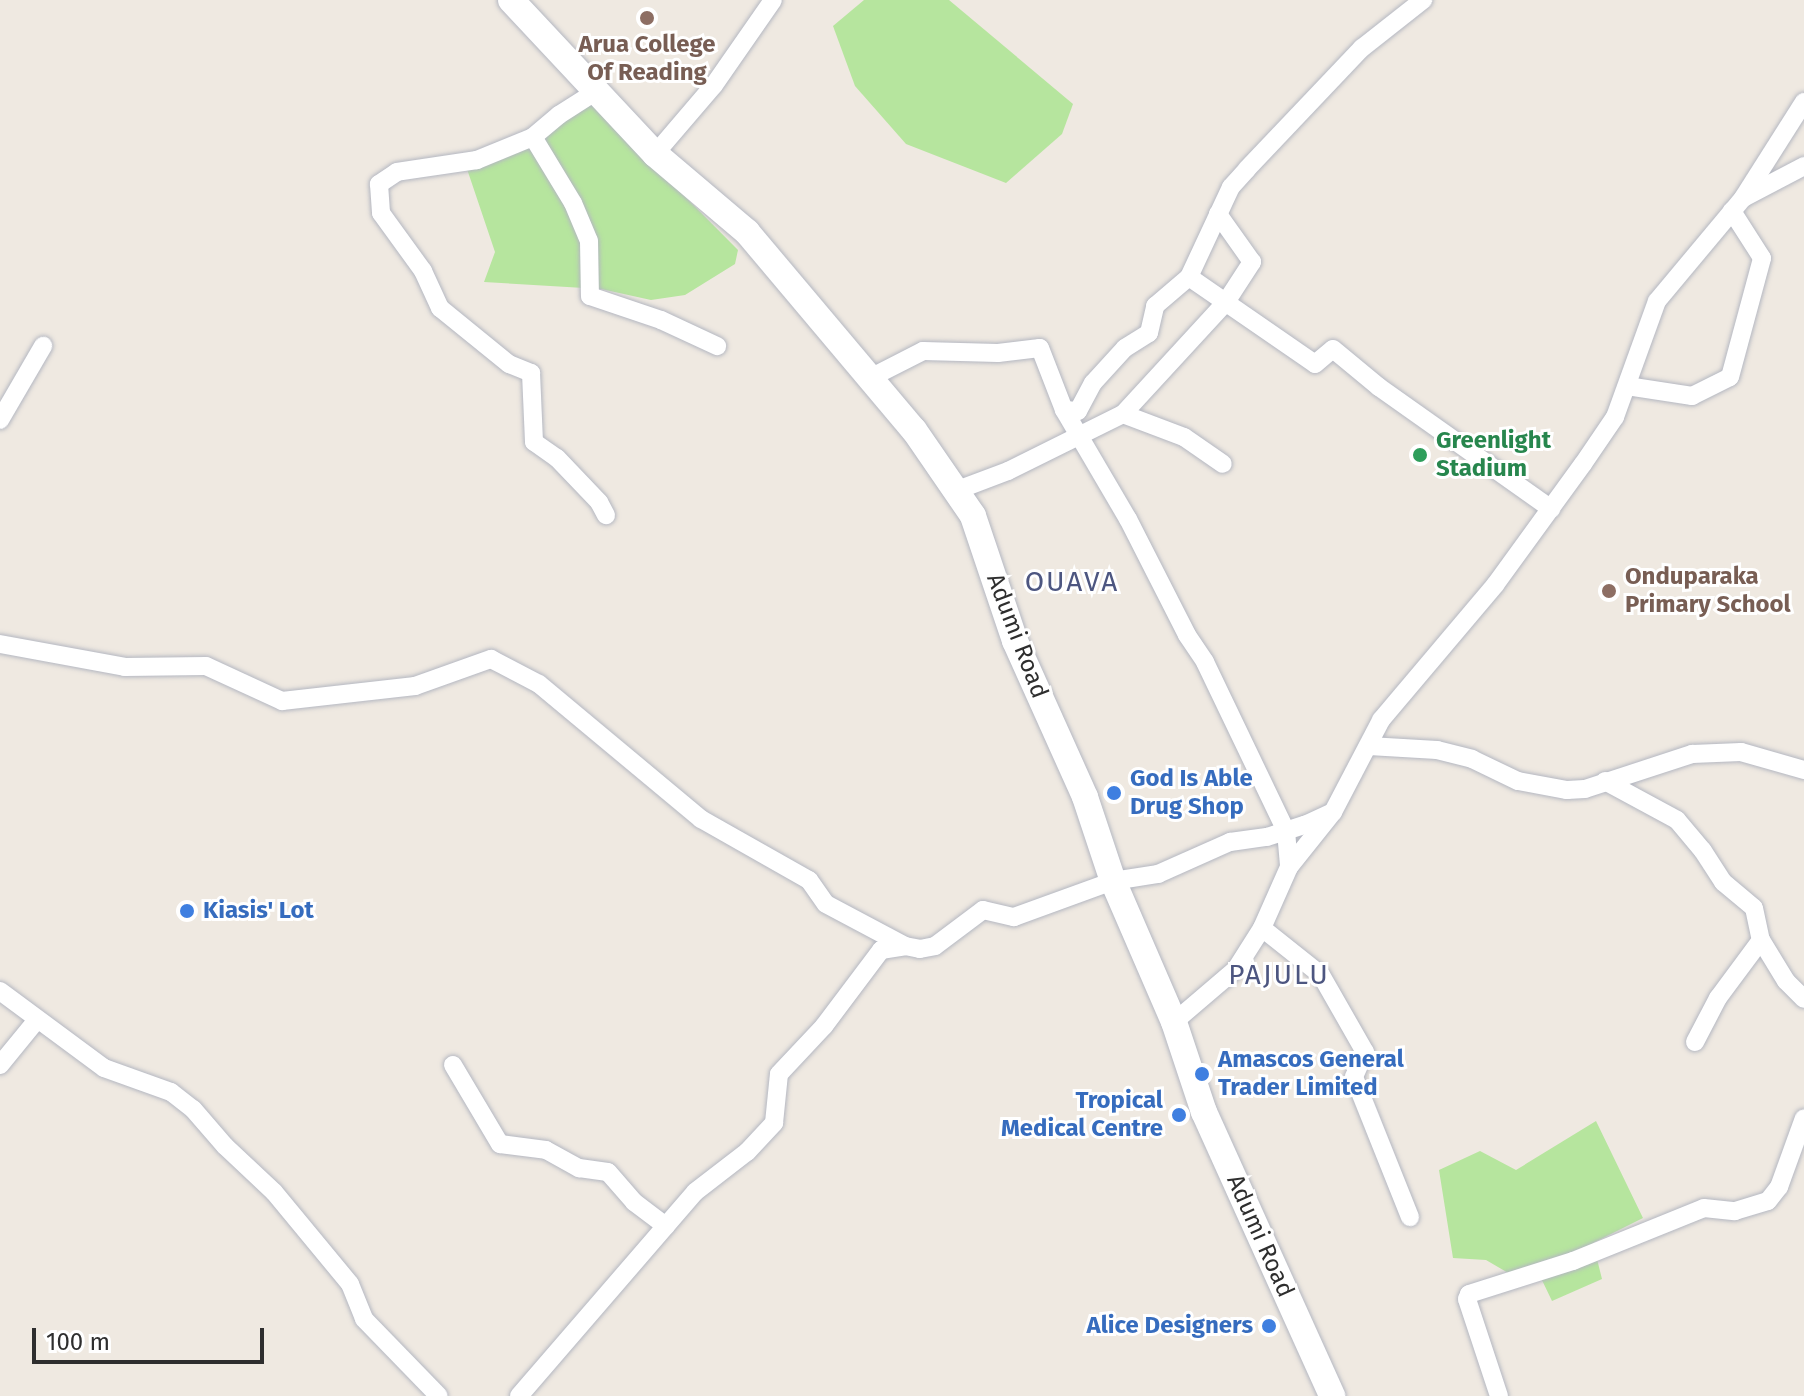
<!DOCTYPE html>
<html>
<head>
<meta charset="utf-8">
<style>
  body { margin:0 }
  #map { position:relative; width:1804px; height:1396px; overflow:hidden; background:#efe9e1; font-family:"Fira Sans",sans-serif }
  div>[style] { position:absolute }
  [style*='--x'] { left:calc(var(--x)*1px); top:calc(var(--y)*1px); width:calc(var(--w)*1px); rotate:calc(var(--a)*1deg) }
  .green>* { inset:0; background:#b6e59e }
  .roads { filter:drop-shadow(0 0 2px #b4b7c1) drop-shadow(0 0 2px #b4b7c1) }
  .minor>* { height:18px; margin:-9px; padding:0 9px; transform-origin:9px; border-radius:9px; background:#fff }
  .secondary>* { height:26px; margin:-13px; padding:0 13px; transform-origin:13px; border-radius:13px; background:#fff }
  .dots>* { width:22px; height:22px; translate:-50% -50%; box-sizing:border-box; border:4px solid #fff; border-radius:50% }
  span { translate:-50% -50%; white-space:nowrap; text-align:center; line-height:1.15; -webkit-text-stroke:6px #fff; paint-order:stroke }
  .education-label { font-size:24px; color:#785e54; font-weight:700 }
  .left { translate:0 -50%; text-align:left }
  .leisure-label { font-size:24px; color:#27864d; font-weight:700 }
  .street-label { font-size:24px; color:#2e2e2e }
  .shop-label { font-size:24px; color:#366cbe; font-weight:700 }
  .right { translate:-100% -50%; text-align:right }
  .quarter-label { font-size:28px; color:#4d5680; letter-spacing:2px }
  .scale { position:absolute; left:32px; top:1328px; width:232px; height:36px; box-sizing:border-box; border:4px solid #2e2e2e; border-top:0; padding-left:10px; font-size:24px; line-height:28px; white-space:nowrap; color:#2e2e2e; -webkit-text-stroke:6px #fff; paint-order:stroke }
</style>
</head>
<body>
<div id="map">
  <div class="green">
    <i style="clip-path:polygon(864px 0,949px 0,1073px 104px,1062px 134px,1006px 183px,906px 144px,855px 86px,833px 26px)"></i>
    <i style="clip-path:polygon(579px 102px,594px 105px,738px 250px,735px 264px,685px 295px,651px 300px,601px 289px,484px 282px,495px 252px,467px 169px,522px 150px)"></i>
    <i style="clip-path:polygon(1596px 1121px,1643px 1218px,1593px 1243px,1602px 1279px,1552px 1301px,1540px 1276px,1510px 1274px,1486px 1260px,1453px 1258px,1439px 1170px,1480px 1151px,1516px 1170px)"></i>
  </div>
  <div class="roads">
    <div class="minor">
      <i style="--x:595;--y:92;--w:43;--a:147.4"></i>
      <i style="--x:559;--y:115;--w:34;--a:140"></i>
      <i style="--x:533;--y:137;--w:61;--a:157.7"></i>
      <i style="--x:477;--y:160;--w:81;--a:171.5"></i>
      <i style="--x:397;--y:172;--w:22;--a:146"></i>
      <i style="--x:379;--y:184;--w:29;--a:86"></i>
      <i style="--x:381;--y:213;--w:72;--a:54.1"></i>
      <i style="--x:423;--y:271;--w:41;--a:65.3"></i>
      <i style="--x:440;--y:308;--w:89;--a:39.1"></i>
      <i style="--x:509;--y:364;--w:24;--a:22"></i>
      <i style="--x:531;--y:373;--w:69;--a:87.5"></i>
      <i style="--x:534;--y:442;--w:28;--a:35"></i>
      <i style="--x:557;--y:458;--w:61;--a:46.3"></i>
      <i style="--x:599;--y:502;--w:15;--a:62"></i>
      <i style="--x:533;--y:137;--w:77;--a:58.8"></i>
      <i style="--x:573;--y:203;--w:41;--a:67.2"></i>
      <i style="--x:589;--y:241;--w:55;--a:89"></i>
      <i style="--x:590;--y:296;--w:75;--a:18.7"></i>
      <i style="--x:661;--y:320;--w:62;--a:24.9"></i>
      <i style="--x:655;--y:154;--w:91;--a:-49.5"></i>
      <i style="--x:714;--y:85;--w:103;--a:-55.2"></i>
      <i style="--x:1745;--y:197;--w:67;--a:-27.7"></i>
      <i style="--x:1189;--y:277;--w:153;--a:34.6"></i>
      <i style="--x:1315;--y:364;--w:23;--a:-40"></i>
      <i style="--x:1333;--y:349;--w:60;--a:39.6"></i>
      <i style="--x:1379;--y:387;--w:211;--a:35.3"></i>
      <i style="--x:872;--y:377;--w:57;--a:-27"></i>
      <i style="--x:923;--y:351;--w:75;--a:1.5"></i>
      <i style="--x:998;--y:353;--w:42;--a:-6.8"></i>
      <i style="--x:1040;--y:348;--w:66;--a:68.8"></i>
      <i style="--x:1064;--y:410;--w:14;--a:4"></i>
      <i style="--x:1078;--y:411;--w:32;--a:-62"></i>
      <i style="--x:1093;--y:383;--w:47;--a:-47.6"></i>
      <i style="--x:1125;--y:348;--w:28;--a:-32"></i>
      <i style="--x:1149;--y:333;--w:28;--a:-77"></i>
      <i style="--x:1155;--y:306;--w:45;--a:-40.5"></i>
      <i style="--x:1189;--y:277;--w:99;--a:-65"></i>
      <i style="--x:1231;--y:187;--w:24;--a:-48"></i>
      <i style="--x:1247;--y:169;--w:167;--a:-46.5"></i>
      <i style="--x:1362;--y:48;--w:78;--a:-38.2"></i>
      <i style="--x:1627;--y:386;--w:66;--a:8.7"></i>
      <i style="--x:1692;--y:396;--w:42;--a:-26.6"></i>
      <i style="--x:1730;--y:377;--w:123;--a:-74.9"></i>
      <i style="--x:1762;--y:258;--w:56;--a:-122.6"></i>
      <i style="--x:1064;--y:410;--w:126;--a:59.6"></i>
      <i style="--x:1128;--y:519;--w:130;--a:63"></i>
      <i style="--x:1187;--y:635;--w:32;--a:56"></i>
      <i style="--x:1205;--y:662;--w:187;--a:64.4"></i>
      <i style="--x:1286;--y:831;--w:36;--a:85"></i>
      <i style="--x:1123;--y:414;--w:65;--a:20.7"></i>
      <i style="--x:1184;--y:437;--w:47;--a:34.7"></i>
      <i style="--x:0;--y:420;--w:86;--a:-59.8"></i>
      <i style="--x:955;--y:491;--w:57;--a:-20.7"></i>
      <i style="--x:1008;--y:471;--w:128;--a:-26.4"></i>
      <i style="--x:1123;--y:414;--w:152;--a:-47.4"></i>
      <i style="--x:1226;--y:302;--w:48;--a:-57"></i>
      <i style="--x:1252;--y:262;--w:59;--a:-125.3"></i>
      <i style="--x:0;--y:644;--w:127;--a:10.4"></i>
      <i style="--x:125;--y:667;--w:81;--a:-0.7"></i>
      <i style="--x:206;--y:666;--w:84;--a:24.7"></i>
      <i style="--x:282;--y:701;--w:134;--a:-6.4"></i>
      <i style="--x:415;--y:686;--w:81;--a:-19.6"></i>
      <i style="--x:491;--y:659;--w:54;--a:27.5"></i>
      <i style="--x:539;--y:684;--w:211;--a:39.8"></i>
      <i style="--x:701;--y:819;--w:124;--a:29.5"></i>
      <i style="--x:809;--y:880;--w:29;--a:55"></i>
      <i style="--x:826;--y:904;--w:89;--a:28"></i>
      <i style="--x:905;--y:946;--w:15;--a:11"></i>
      <i style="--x:920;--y:949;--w:15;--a:-11"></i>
      <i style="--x:935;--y:946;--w:60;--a:-36.9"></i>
      <i style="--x:983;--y:910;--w:32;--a:13"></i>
      <i style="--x:1014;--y:917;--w:105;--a:-20"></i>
      <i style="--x:1113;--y:881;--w:46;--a:-8.8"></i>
      <i style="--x:1158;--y:874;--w:79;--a:-24"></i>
      <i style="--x:1230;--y:842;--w:37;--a:-8"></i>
      <i style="--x:1267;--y:837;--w:40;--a:-18"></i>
      <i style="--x:1305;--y:825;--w:31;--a:-25"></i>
      <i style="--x:1369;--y:746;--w:68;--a:3.4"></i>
      <i style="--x:1437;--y:750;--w:36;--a:14"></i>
      <i style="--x:1472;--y:759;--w:51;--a:25.6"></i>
      <i style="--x:1518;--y:781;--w:50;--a:10.4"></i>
      <i style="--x:1567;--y:790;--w:18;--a:-3"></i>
      <i style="--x:1585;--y:789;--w:113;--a:-18.1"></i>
      <i style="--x:1692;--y:754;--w:49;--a:-2.3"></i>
      <i style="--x:1741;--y:752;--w:66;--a:15.9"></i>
      <i style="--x:1605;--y:781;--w:82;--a:28.4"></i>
      <i style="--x:1677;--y:820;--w:40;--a:50"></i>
      <i style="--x:1703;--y:851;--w:37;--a:57"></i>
      <i style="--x:1723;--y:882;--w:40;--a:40"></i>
      <i style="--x:1754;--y:908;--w:33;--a:78"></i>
      <i style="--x:1761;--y:940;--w:48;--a:58.6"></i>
      <i style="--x:1786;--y:981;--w:25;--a:45"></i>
      <i style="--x:1262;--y:928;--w:75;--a:38.5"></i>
      <i style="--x:1321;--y:975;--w:89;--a:60.3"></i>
      <i style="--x:1365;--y:1052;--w:27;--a:114"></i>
      <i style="--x:1354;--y:1077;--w:151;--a:68.2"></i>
      <i style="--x:0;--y:991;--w:129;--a:36.5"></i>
      <i style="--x:104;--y:1068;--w:71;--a:19.7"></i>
      <i style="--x:171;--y:1092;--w:28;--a:38"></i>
      <i style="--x:193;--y:1109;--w:49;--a:49.1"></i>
      <i style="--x:225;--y:1146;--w:67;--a:43.2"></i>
      <i style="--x:274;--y:1192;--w:119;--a:50.4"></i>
      <i style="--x:350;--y:1284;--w:38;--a:68"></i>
      <i style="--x:364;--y:1319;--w:107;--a:45.8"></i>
      <i style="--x:1174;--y:1022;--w:82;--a:-40.5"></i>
      <i style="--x:1236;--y:969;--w:49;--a:-57.6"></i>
      <i style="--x:1262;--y:928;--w:67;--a:-66.1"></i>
      <i style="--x:1289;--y:867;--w:70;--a:-51.3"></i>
      <i style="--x:1333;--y:812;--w:104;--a:-62.4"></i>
      <i style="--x:1381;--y:720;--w:177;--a:-49.8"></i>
      <i style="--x:1495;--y:585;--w:150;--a:-54"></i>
      <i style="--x:1583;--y:464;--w:57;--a:-55.8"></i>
      <i style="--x:1615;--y:417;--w:123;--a:-70.1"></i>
      <i style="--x:1657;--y:301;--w:134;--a:-50.1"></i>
      <i style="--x:1743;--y:198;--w:114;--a:-57.6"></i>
      <i style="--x:1695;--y:1042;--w:50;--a:-62.4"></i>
      <i style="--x:1718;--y:998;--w:72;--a:-53.4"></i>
      <i style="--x:0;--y:1065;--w:57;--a:-50.7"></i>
      <i style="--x:453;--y:1065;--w:92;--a:59.3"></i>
      <i style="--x:500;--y:1144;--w:46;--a:7.4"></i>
      <i style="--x:546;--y:1150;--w:38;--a:29"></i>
      <i style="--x:579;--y:1168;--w:29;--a:8"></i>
      <i style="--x:608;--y:1172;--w:40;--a:49"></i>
      <i style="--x:634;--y:1202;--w:40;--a:37"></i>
      <i style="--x:519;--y:1396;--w:269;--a:-49.2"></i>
      <i style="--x:695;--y:1192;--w:66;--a:-37.6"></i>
      <i style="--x:747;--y:1152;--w:40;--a:-47"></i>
      <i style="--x:774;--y:1123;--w:49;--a:-84.2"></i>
      <i style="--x:779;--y:1074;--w:66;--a:-46.8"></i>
      <i style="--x:824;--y:1026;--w:95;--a:-53.1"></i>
      <i style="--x:881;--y:950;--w:24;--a:-9"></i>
      <i style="--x:1499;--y:1396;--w:102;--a:-108.3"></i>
      <i style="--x:1467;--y:1299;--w:5;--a:-68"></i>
      <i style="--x:1469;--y:1294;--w:109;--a:-17.6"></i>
      <i style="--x:1573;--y:1261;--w:141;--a:-22"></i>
      <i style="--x:1704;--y:1208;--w:31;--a:6"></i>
      <i style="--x:1735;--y:1211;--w:34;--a:-17"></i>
      <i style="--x:1768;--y:1201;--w:18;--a:-52"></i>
      <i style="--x:1779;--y:1187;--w:73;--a:-70.1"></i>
    </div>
    <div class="secondary">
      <i style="--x:511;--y:0;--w:211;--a:46.9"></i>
      <i style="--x:655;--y:154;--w:121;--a:40.3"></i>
      <i style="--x:747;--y:232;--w:259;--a:49.9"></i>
      <i style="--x:914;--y:430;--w:104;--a:55.5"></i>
      <i style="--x:973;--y:516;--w:132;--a:71.4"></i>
      <i style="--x:1015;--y:641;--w:171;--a:65.8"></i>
      <i style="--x:1085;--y:797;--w:89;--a:71.6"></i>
      <i style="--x:1113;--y:881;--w:154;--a:66.6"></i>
      <i style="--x:1174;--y:1022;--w:95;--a:71.6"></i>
      <i style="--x:1204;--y:1112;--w:312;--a:65.7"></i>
    </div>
  </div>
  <div class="dots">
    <i style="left:647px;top:18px;background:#8d6e63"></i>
    <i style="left:1420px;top:455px;background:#2e9e5b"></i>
    <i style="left:1609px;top:591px;background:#8d6e63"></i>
    <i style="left:1114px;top:793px;background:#3f7fe0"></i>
    <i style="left:187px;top:911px;background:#3f7fe0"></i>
    <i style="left:1202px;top:1074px;background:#3f7fe0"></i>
    <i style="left:1179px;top:1115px;background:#3f7fe0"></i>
    <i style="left:1269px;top:1326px;background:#3f7fe0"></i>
  </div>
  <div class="education-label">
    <span style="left:647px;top:59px">Arua College<br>Of Reading</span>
    <span class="left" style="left:1625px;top:591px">Onduparaka<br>Primary School</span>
  </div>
  <div class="leisure-label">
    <span class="left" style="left:1436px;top:455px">Greenlight<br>Stadium</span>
  </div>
  <div class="street-label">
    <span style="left:1017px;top:636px;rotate:69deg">Adumi Road</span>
    <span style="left:1260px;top:1236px;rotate:66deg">Adumi Road</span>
  </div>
  <div class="shop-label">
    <span class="left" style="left:1130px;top:793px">God Is Able<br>Drug Shop</span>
    <span class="left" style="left:203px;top:911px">Kiasis' Lot</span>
    <span class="left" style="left:1218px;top:1074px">Amascos General<br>Trader Limited</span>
    <span class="right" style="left:1163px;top:1115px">Tropical<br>Medical Centre</span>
    <span class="right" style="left:1253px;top:1326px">Alice Designers</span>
  </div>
  <div class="quarter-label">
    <span style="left:1072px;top:582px">OUAVA</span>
    <span style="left:1279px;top:975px">PAJULU</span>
  </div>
  <div class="scale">100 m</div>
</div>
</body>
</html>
